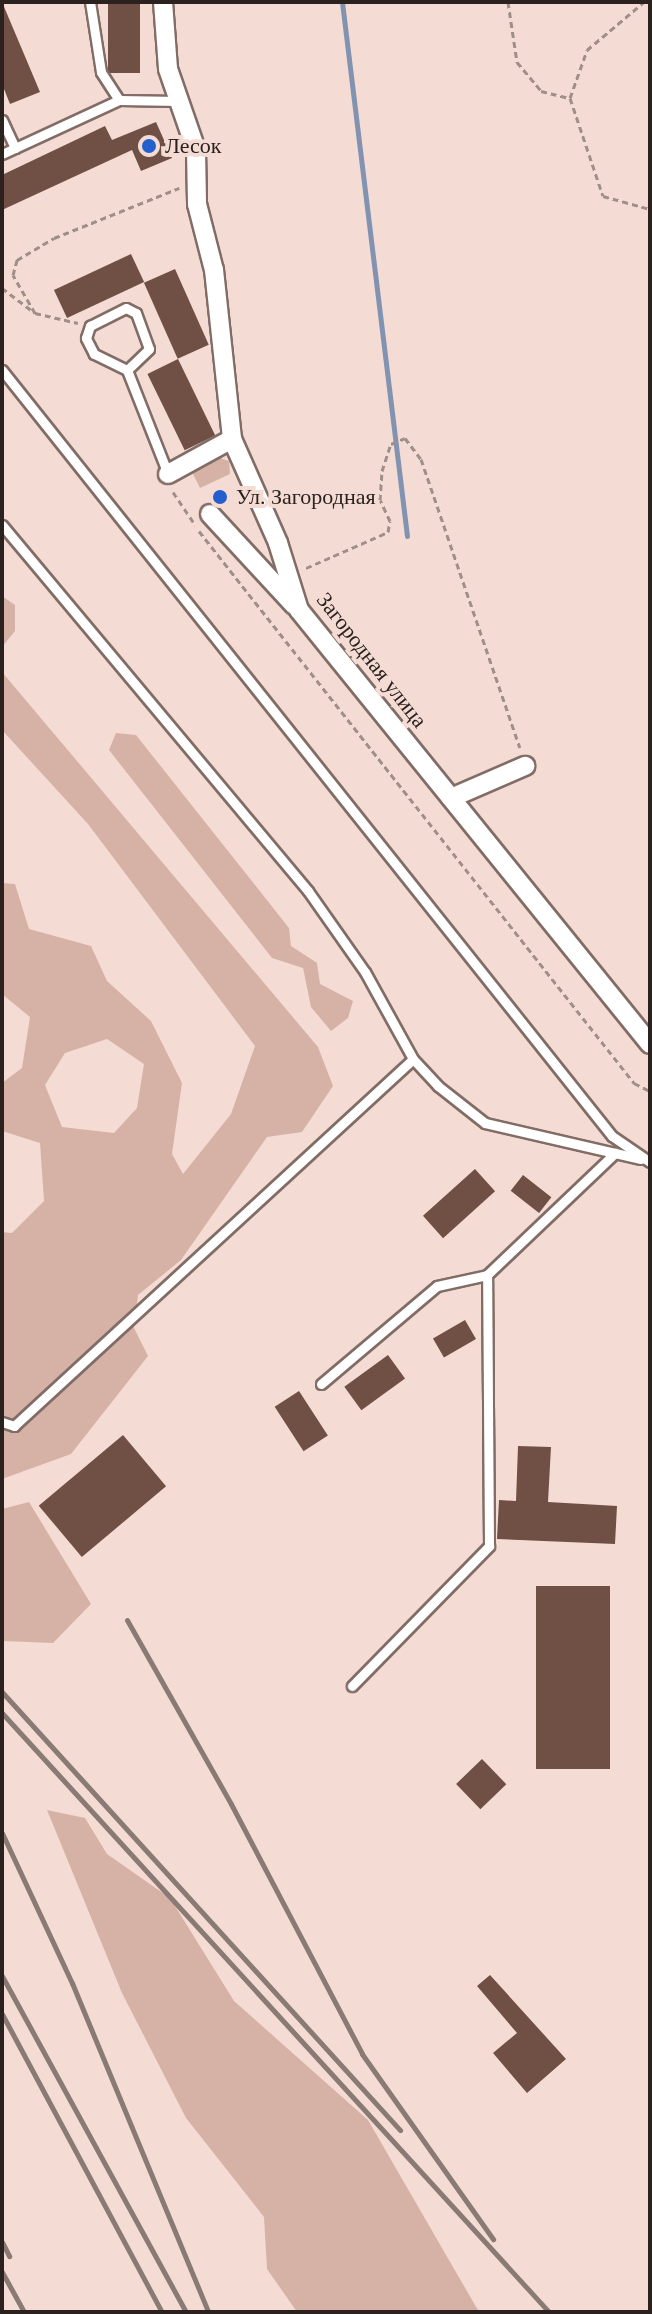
<!DOCTYPE html>
<html>
<head>
<meta charset="utf-8">
<style>
	body { margin:0 }
	#map { position:relative; width:652px; height:2314px; overflow:hidden; background:#f4dcd4; font-family:"Times New Roman",serif }
	div>[style] { position:absolute }
	[style*='--x'] { left:calc(var(--x)*1px); top:calc(var(--y)*1px); width:calc(var(--w)*1px); rotate:calc(var(--a)*1deg) }
	.green>* { inset:0; background:#d6b2a6 }
	.stream>* { height:5px; margin:-2.5px; padding:0 2.5px; transform-origin:2.5px; border-radius:2.5px; background:#8193b0 }
	.building>* { inset:0; background:#704f44; transform-origin:0 0 }
	.path>* { height:3px; margin-top:-1.5px; transform-origin:0; background:repeating-linear-gradient(90deg,#a08e88 0 6px,transparent 0 10px) }
	.roads { filter:drop-shadow(2px 0 #816d65) drop-shadow(-2px 0 #816d65) drop-shadow(0 2px #816d65) drop-shadow(0 -2px #816d65) }
	.lane>* { height:9px; margin:-4.5px; padding:0 4.5px; transform-origin:4.5px; border-radius:4.5px; background:#fff }
	.street>* { height:18px; margin:-9px; padding:0 9px; transform-origin:9px; border-radius:9px; background:#fff }
	.rail>* { height:5px; margin:-2.5px; padding:0 2.5px; transform-origin:2.5px; border-radius:2.5px; background:#8a7a74 }
	.dots>* { width:22px; height:22px; translate:-50% -50%; box-sizing:border-box; border:4px solid #f4dcd4; border-radius:50% }
	span { translate:-50% -50%; white-space:nowrap; text-align:center; line-height:1.15; -webkit-text-stroke:8px #f4dcd4; paint-order:stroke }
	.poi-label { font-size:22px; color:#2b221f }
	.left { translate:0 -50%; text-align:left }
	.street-label { font-size:22px; color:#2b221f }
	.frame { position:absolute; inset:0; border:4px solid #2b221f; pointer-events:none }
</style>
</head>
<body>
<div id="map">
	<div class="green">
		<div style="clip-path:polygon(217px 457px,229px 461px,230px 474px,200px 488px,191px 470px)"></div>
		<div style="clip-path:polygon(2px 596px,15px 605px,15px 631px,2px 647px)"></div>
		<div style="clip-path:polygon(evenodd,2px 672px,318px 1047px,333px 1086px,302px 1132px,267px 1137px,181px 1260px,138px 1295px,134px 1328px,148px 1356px,71px 1454px,2px 1479px,2px 1232px,12px 1233px,44px 1201px,40px 1143px,2px 1131px,2px 1083px,22px 1068px,30px 1017px,2px 994px,2px 883px,15px 884px,29px 929px,91px 946px,107px 981px,151px 1021px,182px 1083px,172px 1154px,183px 1174px,231px 1114px,255px 1046px,88px 824px,2px 730px,2px 672px,107px 1039px,144px 1064px,137px 1108px,114px 1133px,62px 1127px,45px 1085px,65px 1053px,107px 1039px)"></div>
		<div style="clip-path:polygon(116px 733px,136px 735px,289px 928px,291px 946px,317px 963px,320px 984px,353px 1001px,348px 1018px,331px 1031px,311px 1007px,303px 968px,272px 958px,109px 750px)"></div>
		<div style="clip-path:polygon(29px 1502px,91px 1604px,53px 1643px,2px 1641px,2px 1509px)"></div>
		<div style="clip-path:polygon(47px 1810px,85px 1818px,107px 1854px,170px 1898px,234px 2001px,368px 2120px,479px 2312px,297px 2312px,267px 2269px,264px 2217px,186px 2118px,122px 1993px)"></div>
	</div>
	<div class="stream">
		<div style="--x:342;--y:2;--w:538;--a:83.06"></div>
	</div>
	<div class="building">
		<div style="clip-path:polygon(2px 2px,40px 92px,10px 104px,2px 84px)"></div>
		<div style="left:108px;top:2px;width:32px;height:71px"></div>
		<div style="clip-path:polygon(156px 122px,172px 158px,141px 171px,132px 150px,2px 210px,2px 175px,105px 126px,112px 140px)"></div>
		<div style="left:131px;top:254px;width:31px;height:85px;rotate:65deg"></div>
		<div style="left:175px;top:269px;width:83px;height:34px;rotate:66deg"></div>
		<div style="left:178px;top:359px;width:85px;height:34px;rotate:64deg"></div>
		<div style="left:475px;top:1169px;width:30px;height:70px;rotate:48deg"></div>
		<div style="left:523px;top:1175px;width:36px;height:20px;rotate:38deg"></div>
		<div style="left:465px;top:1320px;width:22px;height:37px;rotate:60deg"></div>
		<div style="left:388px;top:1355px;width:29px;height:54px;rotate:54deg"></div>
		<div style="left:299px;top:1391px;width:53px;height:29px;rotate:57deg"></div>
		<div style="left:123px;top:1435px;width:67px;height:110px;rotate:50deg"></div>
		<div style="clip-path:polygon(518px 1446px,551px 1447px,548px 1502px,617px 1506px,615px 1544px,497px 1539px,499px 1500px,516px 1501px)"></div>
		<div style="left:536px;top:1586px;width:74px;height:183px"></div>
		<div style="left:482px;top:1759px;width:35px;height:36px;rotate:46deg"></div>
		<div style="clip-path:polygon(490px 1975px,566px 2059px,527px 2093px,493px 2053px,517px 2033px,477px 1986px)"></div>
	</div>
	<div class="path">
		<div style="--x:508;--y:2;--w:61;--a:81.5"></div>
		<div style="--x:517;--y:62;--w:38;--a:50"></div>
		<div style="--x:541;--y:91;--w:30;--a:14"></div>
		<div style="--x:570;--y:98;--w:51;--a:-70.5"></div>
		<div style="--x:587;--y:50;--w:75;--a:-40.1"></div>
		<div style="--x:570;--y:98;--w:103;--a:71.4"></div>
		<div style="--x:603;--y:196;--w:49;--a:15.5"></div>
		<div style="--x:2;--y:288;--w:41;--a:37.1"></div>
		<div style="--x:35;--y:313;--w:44;--a:13.1"></div>
		<div style="--x:35;--y:313;--w:44;--a:-120.1"></div>
		<div style="--x:13;--y:275;--w:16;--a:-75"></div>
		<div style="--x:17;--y:260;--w:43;--a:-30.7"></div>
		<div style="--x:54;--y:238;--w:135;--a:-21.8"></div>
		<div style="--x:173;--y:492;--w:40;--a:56"></div>
		<div style="--x:199;--y:531;--w:703;--a:51.76"></div>
		<div style="--x:634;--y:1083;--w:18;--a:27"></div>
		<div style="--x:306;--y:568;--w:90;--a:-23.7"></div>
		<div style="--x:388;--y:532;--w:11;--a:-80"></div>
		<div style="--x:390;--y:521;--w:23;--a:-115"></div>
		<div style="--x:380;--y:500;--w:29;--a:-86"></div>
		<div style="--x:382;--y:471;--w:28;--a:-72"></div>
		<div style="--x:391;--y:444;--w:15;--a:-23"></div>
		<div style="--x:405;--y:438;--w:26;--a:53"></div>
		<div style="--x:421;--y:459;--w:305;--a:71.1"></div>
	</div>
	<div class="roads">
		<div class="lane">
			<div style="--x:119;--y:100;--w:60;--a:1"></div>
			<div style="--x:2;--y:120;--w:31;--a:65"></div>
			<div style="--x:2;--y:154;--w:129;--a:-24.8"></div>
			<div style="--x:119;--y:100;--w:33;--a:-123"></div>
			<div style="--x:101;--y:72;--w:71;--a:-98.9"></div>
			<div style="--x:2;--y:370;--w:979;--a:51.47"></div>
			<div style="--x:612;--y:1136;--w:46;--a:34.4"></div>
			<div style="--x:127;--y:370;--w:37;--a:-154"></div>
			<div style="--x:94;--y:354;--w:18;--a:-117"></div>
			<div style="--x:86;--y:338;--w:13;--a:-72"></div>
			<div style="--x:90;--y:326;--w:40;--a:-26.6"></div>
			<div style="--x:126;--y:308;--w:11;--a:27"></div>
			<div style="--x:136;--y:313;--w:38;--a:70"></div>
			<div style="--x:149;--y:349;--w:30;--a:136"></div>
			<div style="--x:127;--y:370;--w:112;--a:68.5"></div>
			<div style="--x:2;--y:525;--w:477;--a:50.1"></div>
			<div style="--x:308;--y:891;--w:99;--a:54.9"></div>
			<div style="--x:365;--y:972;--w:99;--a:61.1"></div>
			<div style="--x:413;--y:1059;--w:37;--a:47"></div>
			<div style="--x:438;--y:1086;--w:60;--a:38.2"></div>
			<div style="--x:485;--y:1123;--w:160;--a:13"></div>
			<div style="--x:321;--y:1384;--w:152;--a:-40.2"></div>
			<div style="--x:437;--y:1286;--w:51;--a:-12.4"></div>
			<div style="--x:2;--y:1422;--w:13;--a:18"></div>
			<div style="--x:14;--y:1426;--w:542;--a:-42.61"></div>
			<div style="--x:352;--y:1686;--w:196;--a:-45.6"></div>
			<div style="--x:489;--y:1546;--w:271;--a:-90.4"></div>
			<div style="--x:487;--y:1275;--w:177;--a:-43.6"></div>
		</div>
		<div class="street">
			<div style="--x:163;--y:2;--w:67;--a:85.7"></div>
			<div style="--x:168;--y:69;--w:86;--a:70.9"></div>
			<div style="--x:196;--y:150;--w:54;--a:88.9"></div>
			<div style="--x:197;--y:204;--w:68;--a:75.6"></div>
			<div style="--x:214;--y:270;--w:170;--a:83.9"></div>
			<div style="--x:232;--y:439;--w:114;--a:66.1"></div>
			<div style="--x:278;--y:543;--w:70;--a:72.6"></div>
			<div style="--x:299;--y:610;--w:558;--a:51.04"></div>
			<div style="--x:168;--y:474;--w:73;--a:-28.7"></div>
			<div style="--x:210;--y:514;--w:124;--a:47.3"></div>
			<div style="--x:451;--y:798;--w:81;--a:-23.4"></div>
		</div>
	</div>
	<div class="rail">
		<div style="--x:127;--y:1620;--w:211;--a:60.5"></div>
		<div style="--x:231;--y:1804;--w:282;--a:62.3"></div>
		<div style="--x:362;--y:2054;--w:227;--a:54.7"></div>
		<div style="--x:2;--y:1692;--w:592;--a:47.74"></div>
		<div style="--x:2;--y:1713;--w:811;--a:47.6"></div>
		<div style="--x:2;--y:1833;--w:166;--a:65"></div>
		<div style="--x:72;--y:1983;--w:356;--a:67.5"></div>
		<div style="--x:2;--y:1976;--w:383;--a:61.3"></div>
		<div style="--x:2;--y:2014;--w:338;--a:61.8"></div>
		<div style="--x:2;--y:2242;--w:16;--a:63"></div>
		<div style="--x:2;--y:2272;--w:46;--a:61.2"></div>
	</div>
	<div class="dots">
		<div style="left:149px;top:146px;background:#2460cd"></div>
		<div style="left:220px;top:497px;background:#2460cd"></div>
	</div>
	<div class="poi-label">
		<span class="left" style="left:165px;top:146px">Лесок</span>
		<span class="left" style="left:236px;top:497px">Ул. Загородная</span>
	</div>
	<div class="street-label">
		<span style="left:372px;top:660px;rotate:52deg">Загородная улица</span>
	</div>
	<div class="frame"></div>
</div>
</body>
</html>
